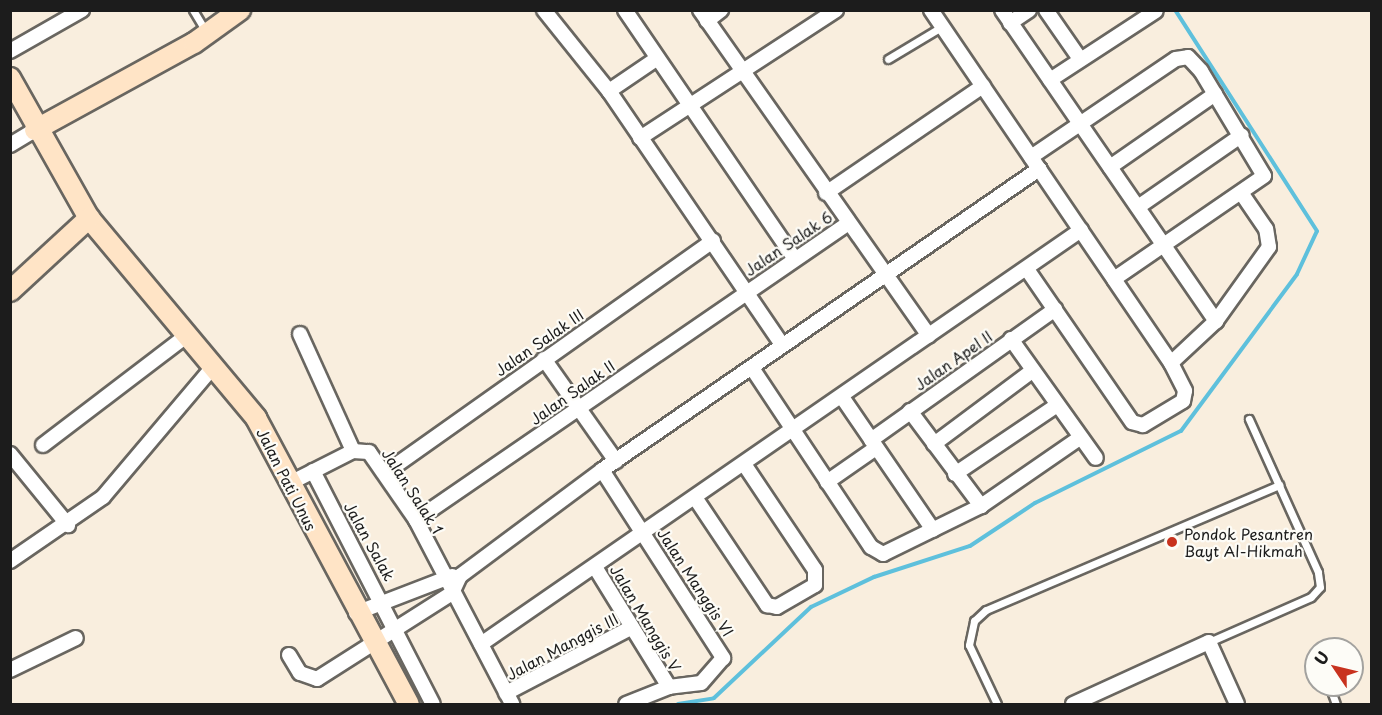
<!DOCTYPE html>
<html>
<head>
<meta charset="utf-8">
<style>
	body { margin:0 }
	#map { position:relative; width:1382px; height:715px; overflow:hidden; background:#f9eede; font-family:"Playpen Sans",sans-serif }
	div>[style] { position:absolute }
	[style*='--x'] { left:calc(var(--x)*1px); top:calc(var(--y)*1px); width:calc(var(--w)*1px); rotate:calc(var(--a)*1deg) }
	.stream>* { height:4px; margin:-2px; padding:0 2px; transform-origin:2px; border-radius:2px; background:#5ec0dc }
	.roads { filter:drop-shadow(2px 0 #696660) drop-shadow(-2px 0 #696660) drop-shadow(0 2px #696660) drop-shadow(0 -2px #696660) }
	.service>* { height:7px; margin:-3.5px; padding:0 3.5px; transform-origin:3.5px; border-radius:3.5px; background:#fff }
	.minor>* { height:14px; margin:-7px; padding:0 7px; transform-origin:7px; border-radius:7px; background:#fff }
	.secondary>* { height:20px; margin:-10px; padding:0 10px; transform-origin:10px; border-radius:10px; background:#ffe4c6 }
	.dots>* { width:16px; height:16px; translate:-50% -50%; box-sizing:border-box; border:3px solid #fdfcf7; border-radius:50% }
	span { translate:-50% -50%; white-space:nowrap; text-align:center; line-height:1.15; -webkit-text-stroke:4.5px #fdfcf7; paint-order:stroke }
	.street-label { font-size:15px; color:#1c1c1c }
	.poi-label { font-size:15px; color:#1c1c1c }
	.left { translate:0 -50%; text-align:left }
	.frame { position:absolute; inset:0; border:12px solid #1c1c1c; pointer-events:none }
	.north { position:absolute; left:1304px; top:637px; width:60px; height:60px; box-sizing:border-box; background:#fdfcf7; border:2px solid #a3a29f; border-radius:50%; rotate:305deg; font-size:16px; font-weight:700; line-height:24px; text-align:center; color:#1c1c1c }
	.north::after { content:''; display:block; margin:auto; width:21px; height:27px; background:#c8321e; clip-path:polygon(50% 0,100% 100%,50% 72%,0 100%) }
</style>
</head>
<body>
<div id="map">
	<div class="stream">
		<div style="--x:678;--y:704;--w:36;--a:-9"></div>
		<div style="--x:714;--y:698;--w:133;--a:-43.2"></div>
		<div style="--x:811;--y:607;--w:70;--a:-25.5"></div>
		<div style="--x:874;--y:577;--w:101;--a:-17.9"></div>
		<div style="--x:970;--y:546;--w:78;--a:-33.5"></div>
		<div style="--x:1035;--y:503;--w:163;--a:-26.3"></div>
		<div style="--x:1181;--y:431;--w:195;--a:-53.5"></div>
		<div style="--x:1297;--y:274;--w:47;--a:-65.1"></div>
		<div style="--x:1317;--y:231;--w:263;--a:-122.7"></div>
	</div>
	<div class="roads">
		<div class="service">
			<div style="--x:193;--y:10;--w:26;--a:59"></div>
			<div style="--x:888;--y:59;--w:64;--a:-31"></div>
			<div style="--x:1209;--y:642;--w:111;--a:-23.8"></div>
			<div style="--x:1311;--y:597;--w:13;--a:-48"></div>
			<div style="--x:1320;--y:587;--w:15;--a:-98"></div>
			<div style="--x:1318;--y:572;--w:168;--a:-114.3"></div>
			<div style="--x:1329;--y:685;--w:20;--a:70"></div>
			<div style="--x:997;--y:704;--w:65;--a:-115.4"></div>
			<div style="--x:969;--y:645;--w:25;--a:-78"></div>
			<div style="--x:974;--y:621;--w:16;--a:-43"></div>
			<div style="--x:986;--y:610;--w:319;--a:-23.1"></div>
		</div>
		<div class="minor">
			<div style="--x:544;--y:10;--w:104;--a:51.3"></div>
			<div style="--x:609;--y:91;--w:307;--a:55.7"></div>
			<div style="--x:625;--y:10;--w:301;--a:55.7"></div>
			<div style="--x:700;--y:10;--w:398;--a:54.9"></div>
			<div style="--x:931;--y:10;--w:427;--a:55.8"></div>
			<div style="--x:1171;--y:363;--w:31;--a:63"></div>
			<div style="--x:1185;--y:391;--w:10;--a:101"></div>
			<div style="--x:1183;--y:401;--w:47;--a:149"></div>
			<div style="--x:1143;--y:425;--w:11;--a:-165"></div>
			<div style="--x:1132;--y:422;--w:186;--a:-124.5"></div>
			<div style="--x:1002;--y:10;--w:378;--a:55.5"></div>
			<div style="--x:1046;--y:10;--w:60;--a:55.2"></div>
			<div style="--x:707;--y:21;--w:18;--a:-38"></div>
			<div style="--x:1010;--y:23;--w:23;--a:-34"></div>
			<div style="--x:10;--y:51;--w:83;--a:-29.7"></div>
			<div style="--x:1050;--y:80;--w:126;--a:-33.1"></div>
			<div style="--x:609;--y:91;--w:57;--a:-34.2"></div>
			<div style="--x:640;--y:138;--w:234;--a:-33.1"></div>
			<div style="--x:10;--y:145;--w:29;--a:-31"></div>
			<div style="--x:1031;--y:157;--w:175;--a:-34.1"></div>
			<div style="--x:1176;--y:59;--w:12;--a:-9"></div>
			<div style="--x:1188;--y:57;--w:19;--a:47"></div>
			<div style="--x:1201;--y:71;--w:122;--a:59"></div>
			<div style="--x:1264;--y:176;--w:182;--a:145.5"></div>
			<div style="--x:1110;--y:167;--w:128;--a:-34.8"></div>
			<div style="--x:826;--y:193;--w:190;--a:-34.3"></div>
			<div style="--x:1138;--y:207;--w:126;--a:-34.7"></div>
			<div style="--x:300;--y:334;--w:128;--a:65.6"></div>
			<div style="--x:1011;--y:339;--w:146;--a:54.5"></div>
			<div style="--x:544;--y:359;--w:125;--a:54.8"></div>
			<div style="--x:1171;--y:363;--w:62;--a:-43"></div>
			<div style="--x:1216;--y:321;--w:91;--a:-54.4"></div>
			<div style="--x:1269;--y:247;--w:18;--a:-99"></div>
			<div style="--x:1266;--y:229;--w:42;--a:-124.4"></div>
			<div style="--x:752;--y:368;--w:215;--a:56.4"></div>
			<div style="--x:871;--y:547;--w:14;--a:30"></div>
			<div style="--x:883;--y:554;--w:109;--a:-26.1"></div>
			<div style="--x:981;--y:506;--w:118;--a:-34.6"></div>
			<div style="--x:842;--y:397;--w:161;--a:55.6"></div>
			<div style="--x:910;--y:411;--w:119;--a:53.2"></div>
			<div style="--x:871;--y:440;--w:226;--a:-35.4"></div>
			<div style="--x:934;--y:444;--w:122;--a:-36.7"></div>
			<div style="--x:43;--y:445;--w:178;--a:-37.3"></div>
			<div style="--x:10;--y:454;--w:92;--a:50.8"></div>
			<div style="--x:602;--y:470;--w:224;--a:57.2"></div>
			<div style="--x:723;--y:658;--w:33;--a:131"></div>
			<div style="--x:701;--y:683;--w:32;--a:173"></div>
			<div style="--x:669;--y:687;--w:46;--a:158.4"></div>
			<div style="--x:313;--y:471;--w:262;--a:62.8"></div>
			<div style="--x:385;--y:473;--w:402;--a:-35.3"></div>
			<div style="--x:955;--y:474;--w:122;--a:-34"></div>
			<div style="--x:827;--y:482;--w:60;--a:-34.8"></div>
			<div style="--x:290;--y:483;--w:71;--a:-26.9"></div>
			<div style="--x:353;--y:451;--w:16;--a:4"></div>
			<div style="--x:369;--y:452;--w:83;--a:55.3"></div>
			<div style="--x:416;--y:520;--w:208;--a:62.4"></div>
			<div style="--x:696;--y:499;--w:128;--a:56.2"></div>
			<div style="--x:767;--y:605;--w:10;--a:11"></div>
			<div style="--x:777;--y:607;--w:44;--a:-30.1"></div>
			<div style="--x:815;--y:585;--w:15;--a:-90"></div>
			<div style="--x:815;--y:570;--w:128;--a:-123.8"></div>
			<div style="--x:416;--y:520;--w:523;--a:-34.48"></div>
			<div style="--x:10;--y:561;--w:113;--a:-34.5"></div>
			<div style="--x:103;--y:497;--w:169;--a:-49.8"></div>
			<div style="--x:595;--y:567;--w:141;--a:58.3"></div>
			<div style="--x:356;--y:613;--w:103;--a:-21.1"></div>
			<div style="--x:481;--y:644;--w:729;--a:-34.61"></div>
			<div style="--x:289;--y:655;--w:21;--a:59"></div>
			<div style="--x:300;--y:673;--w:18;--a:19"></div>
			<div style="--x:317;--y:679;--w:160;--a:-32.5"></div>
			<div style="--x:452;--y:593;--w:19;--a:-65"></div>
			<div style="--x:460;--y:576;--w:177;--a:-36.7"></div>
			<div style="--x:602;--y:470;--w:531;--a:-34.56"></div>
			<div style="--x:10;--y:670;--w:73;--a:-25.9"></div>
			<div style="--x:506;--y:693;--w:142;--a:-27.6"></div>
			<div style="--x:1073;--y:704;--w:149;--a:-24.5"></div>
			<div style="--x:1209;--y:642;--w:68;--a:65.7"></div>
		</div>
		<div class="secondary">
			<div style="--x:10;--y:78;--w:161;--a:60.6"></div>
			<div style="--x:89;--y:218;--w:261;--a:50.1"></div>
			<div style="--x:256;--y:418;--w:324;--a:61.9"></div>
			<div style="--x:35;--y:130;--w:181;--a:-28.7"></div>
			<div style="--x:194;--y:43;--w:57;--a:-35.7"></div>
			<div style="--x:10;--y:291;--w:108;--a:-42.7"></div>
		</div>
	</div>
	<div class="dots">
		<div style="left:1172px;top:542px;background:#c8321e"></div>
	</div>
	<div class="street-label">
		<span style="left:788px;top:243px;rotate:-34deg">Jalan Salak 6</span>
		<span style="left:539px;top:342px;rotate:-35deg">Jalan Salak III</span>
		<span style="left:953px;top:360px;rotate:-35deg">Jalan Apel II</span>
		<span style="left:572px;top:392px;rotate:-35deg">Jalan Salak II</span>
		<span style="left:287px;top:479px;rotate:63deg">Jalan Pati Unus</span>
		<span style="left:413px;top:491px;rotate:57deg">Jalan Salak 1</span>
		<span style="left:370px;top:541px;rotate:61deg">Jalan Salak</span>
		<span style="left:696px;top:582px;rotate:57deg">Jalan Manggis VI</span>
		<span style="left:646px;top:618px;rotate:59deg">Jalan Manggis V</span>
		<span style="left:562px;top:646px;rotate:-28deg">Jalan Manggis III</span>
	</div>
	<div class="poi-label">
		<span class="left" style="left:1184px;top:542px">Pondok Pesantren<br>Bayt Al-Hikmah</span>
	</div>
	<div class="frame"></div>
	<div class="north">U</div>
</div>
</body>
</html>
